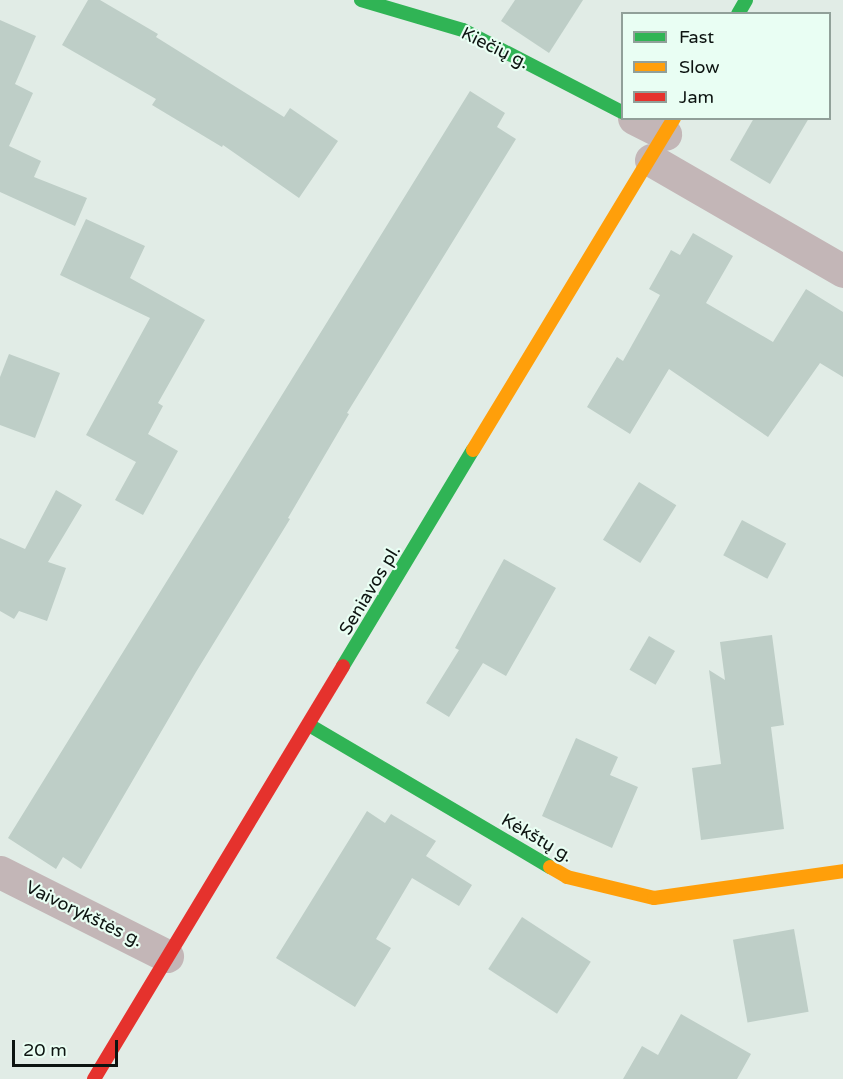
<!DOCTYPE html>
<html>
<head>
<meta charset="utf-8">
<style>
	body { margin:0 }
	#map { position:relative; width:843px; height:1079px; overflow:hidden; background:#e1ece6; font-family:"Varela Round",sans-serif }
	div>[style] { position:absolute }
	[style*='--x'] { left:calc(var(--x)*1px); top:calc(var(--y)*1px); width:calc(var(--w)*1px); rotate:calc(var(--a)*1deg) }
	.building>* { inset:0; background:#becec7; transform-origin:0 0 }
	.street>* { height:33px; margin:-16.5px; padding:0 16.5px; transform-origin:16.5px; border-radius:16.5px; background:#c3b6b7 }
	.fast>* { height:14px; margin:-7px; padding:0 7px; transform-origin:7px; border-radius:7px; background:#30b455 }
	.slow>* { height:14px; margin:-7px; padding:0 7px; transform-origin:7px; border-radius:7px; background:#ff9f0a }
	.jam>* { height:14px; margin:-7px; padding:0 7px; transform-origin:7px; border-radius:7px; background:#e5322d }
	span { translate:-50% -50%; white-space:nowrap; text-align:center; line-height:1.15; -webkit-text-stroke:4.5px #e9fef3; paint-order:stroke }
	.street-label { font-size:18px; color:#0d1411 }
	.legend { position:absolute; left:621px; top:12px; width:210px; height:108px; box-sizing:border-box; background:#e9fef3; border:2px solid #91a099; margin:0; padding:8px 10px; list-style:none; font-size:18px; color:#0d1411 }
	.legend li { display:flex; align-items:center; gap:12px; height:30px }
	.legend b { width:30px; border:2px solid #91a099 }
	.scale { position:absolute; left:12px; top:1040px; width:106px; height:27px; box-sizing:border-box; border:3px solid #0d1411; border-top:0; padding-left:8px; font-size:18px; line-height:21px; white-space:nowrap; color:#0d1411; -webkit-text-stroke:4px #e9fef3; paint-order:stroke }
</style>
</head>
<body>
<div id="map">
	<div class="building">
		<div style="clip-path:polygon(88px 0,100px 0,158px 34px,156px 37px,284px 117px,290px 108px,338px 141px,299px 198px,223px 145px,222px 147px,152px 105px,156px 99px,62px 45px)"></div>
		<div style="clip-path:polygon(515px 0,583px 0,549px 53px,501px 21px)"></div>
		<div style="clip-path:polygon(0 20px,36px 36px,15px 84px,33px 93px,9px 146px,41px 161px,34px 177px,87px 198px,75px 226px,0 192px)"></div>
		<div style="clip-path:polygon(470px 91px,505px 113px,497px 127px,516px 139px,347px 413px,349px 414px,288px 518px,290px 519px,196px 672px,81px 869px,63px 857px,56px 869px,8px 838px)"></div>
		<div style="clip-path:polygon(754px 118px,809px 118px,770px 184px,730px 160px)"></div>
		<div style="clip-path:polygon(86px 219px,145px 246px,130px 278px,205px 320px,158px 403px,163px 406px,148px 434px,178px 451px,143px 515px,115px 500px,136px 462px,86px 435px,150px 318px,60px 275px)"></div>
		<div style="clip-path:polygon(693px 233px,733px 256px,706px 303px,773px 342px,806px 289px,843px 312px,843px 377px,820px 363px,768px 437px,669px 369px,630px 434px,587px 407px,617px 357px,623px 361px,660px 295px,649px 289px,671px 250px,680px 255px)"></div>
		<div style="clip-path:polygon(9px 354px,60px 373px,35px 438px,0 425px,0 377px)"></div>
		<div style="left:639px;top:482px;width:44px;height:68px;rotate:32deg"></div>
		<div style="clip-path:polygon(56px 490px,82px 505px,48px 562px,66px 568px,47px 621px,19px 611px,14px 619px,0 611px,0 538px,25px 549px)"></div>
		<div style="left:742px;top:520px;width:50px;height:40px;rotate:28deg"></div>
		<div style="clip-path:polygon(504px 559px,556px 588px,506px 676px,483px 663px,449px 717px,426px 703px,459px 650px,455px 648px)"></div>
		<div style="clip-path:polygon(772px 635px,784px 725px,771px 727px,784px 829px,701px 840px,692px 768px,721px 764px,709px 670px,725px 680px,720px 642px)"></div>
		<div style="left:649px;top:636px;width:30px;height:39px;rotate:30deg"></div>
		<div style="clip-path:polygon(576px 738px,618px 757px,610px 775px,638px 787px,612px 848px,542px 816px)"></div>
		<div style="clip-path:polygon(367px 811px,385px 823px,391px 814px,436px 841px,426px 856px,472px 885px,459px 906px,412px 878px,376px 939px,391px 948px,355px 1007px,276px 958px)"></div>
		<div style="left:522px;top:917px;width:82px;height:62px;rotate:33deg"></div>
		<div style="left:794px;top:929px;width:84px;height:62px;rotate:80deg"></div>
		<div style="clip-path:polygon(681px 1014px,751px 1054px,737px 1079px,623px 1079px,642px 1046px,658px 1055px)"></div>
	</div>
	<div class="street">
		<div style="--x:634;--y:118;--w:35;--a:27"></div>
		<div style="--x:651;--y:160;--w:222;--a:30"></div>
		<div style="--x:0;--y:872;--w:187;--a:26.7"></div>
	</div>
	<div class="fast">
		<div style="--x:361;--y:0;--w:106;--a:16.4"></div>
		<div style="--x:463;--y:30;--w:179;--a:27.3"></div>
		<div style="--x:738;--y:14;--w:16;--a:-60"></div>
		<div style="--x:343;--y:666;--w:252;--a:-59"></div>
		<div style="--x:309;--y:725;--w:280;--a:30.5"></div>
	</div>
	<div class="slow">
		<div style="--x:473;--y:450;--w:388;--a:-58.8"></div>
		<div style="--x:550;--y:867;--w:20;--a:30"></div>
		<div style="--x:567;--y:877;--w:89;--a:13.6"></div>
		<div style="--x:654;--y:898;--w:191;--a:-8.1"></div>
	</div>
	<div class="jam">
		<div style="--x:94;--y:1079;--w:482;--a:-58.9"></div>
	</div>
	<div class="street-label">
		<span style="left:495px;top:48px;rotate:26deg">Kiečių g.</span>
		<span style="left:370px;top:590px;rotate:-59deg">Seniavos pl.</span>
		<span style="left:537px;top:838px;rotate:30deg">Kėkštų g.</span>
		<span style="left:84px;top:914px;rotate:26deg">Vaivorykštės g.</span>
	</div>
	<ul class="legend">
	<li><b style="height:8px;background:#30b455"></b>Fast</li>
	<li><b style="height:8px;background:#ff9f0a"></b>Slow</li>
	<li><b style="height:8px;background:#e5322d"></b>Jam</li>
	</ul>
	<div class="scale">20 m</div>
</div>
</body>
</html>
